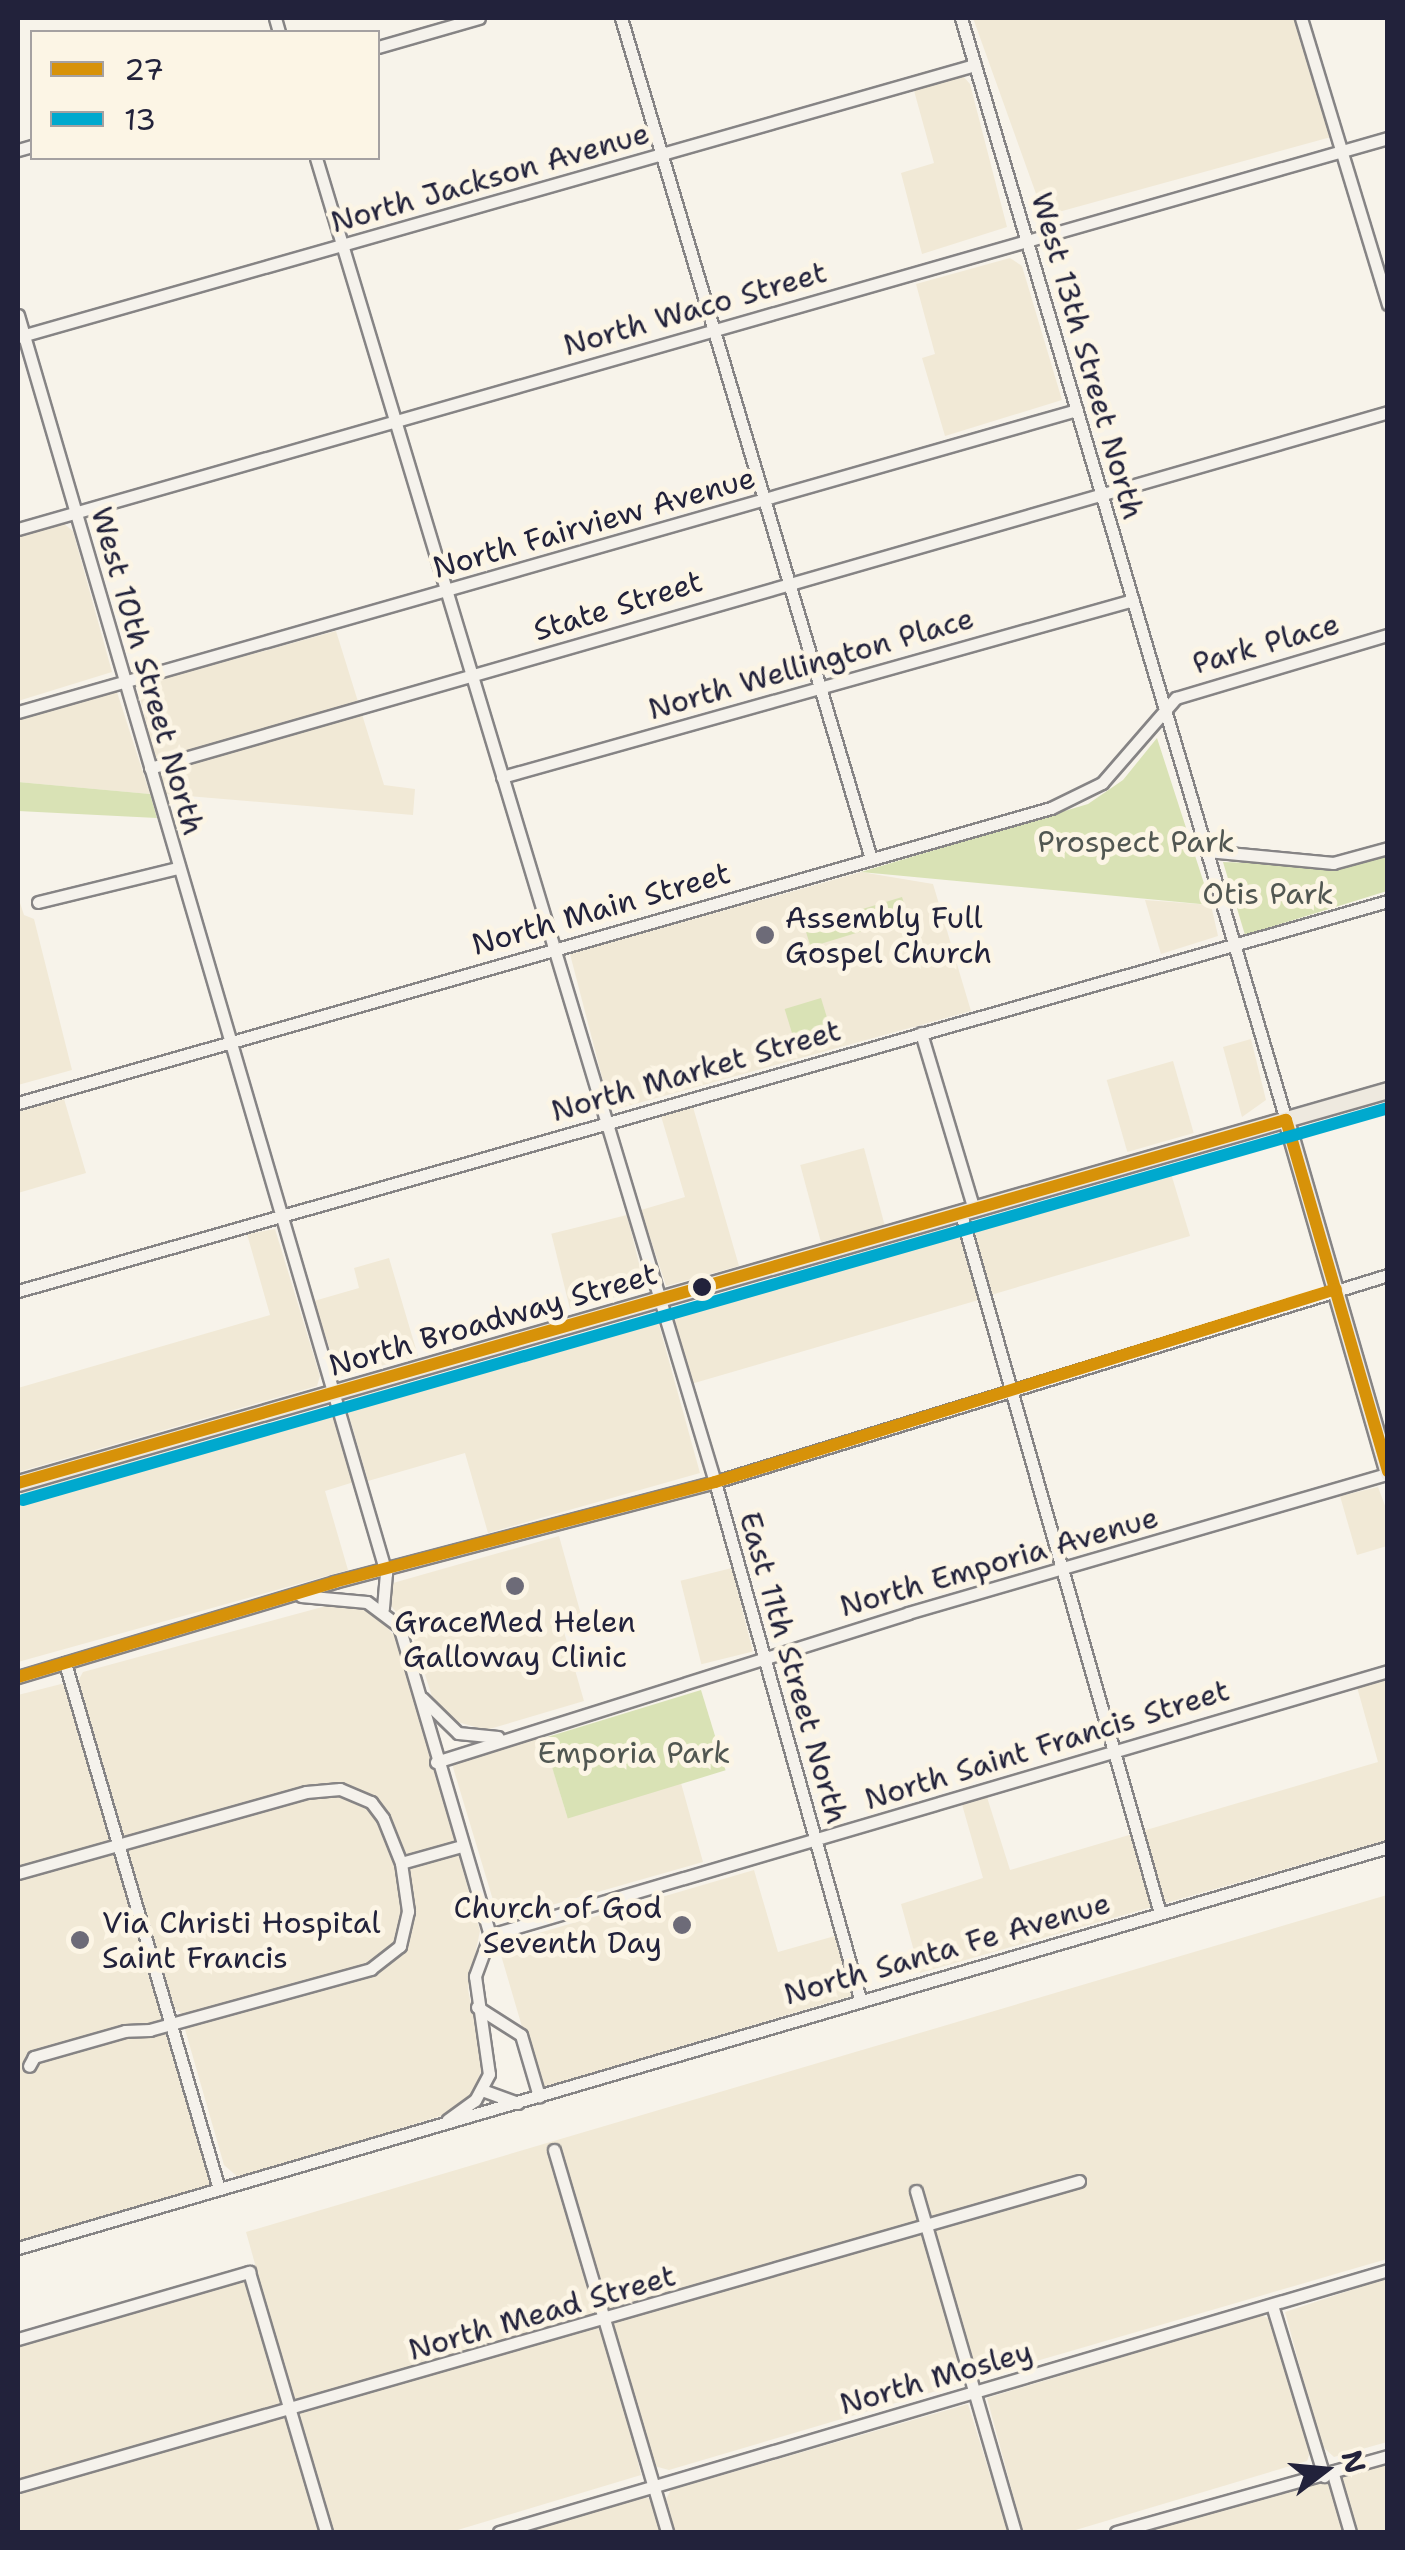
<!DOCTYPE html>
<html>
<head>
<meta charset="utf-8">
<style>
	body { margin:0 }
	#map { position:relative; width:1405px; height:2550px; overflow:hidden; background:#f7f3ea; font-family:"Shantell Sans",sans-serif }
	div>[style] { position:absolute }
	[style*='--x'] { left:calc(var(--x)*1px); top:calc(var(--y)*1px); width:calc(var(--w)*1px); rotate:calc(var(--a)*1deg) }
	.built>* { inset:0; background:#f1e9d6; transform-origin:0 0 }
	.green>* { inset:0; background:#d9e2b5; transform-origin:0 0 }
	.roads { filter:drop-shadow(2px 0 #868485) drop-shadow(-2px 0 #868485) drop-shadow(0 2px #868485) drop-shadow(0 -2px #868485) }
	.minor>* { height:11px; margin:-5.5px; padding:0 5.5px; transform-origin:5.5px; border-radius:5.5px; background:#f5f2ec }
	.major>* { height:15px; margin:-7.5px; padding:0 7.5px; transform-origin:7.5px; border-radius:7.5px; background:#eee9df }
	.bus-1>* { height:12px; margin:-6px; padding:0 6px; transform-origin:6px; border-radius:6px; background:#d79209 }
	.bus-2>* { height:12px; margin:-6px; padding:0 6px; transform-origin:6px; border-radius:6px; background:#00a9ce }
	.dots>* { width:28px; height:28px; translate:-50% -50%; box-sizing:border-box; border:5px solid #fcf5e5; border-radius:50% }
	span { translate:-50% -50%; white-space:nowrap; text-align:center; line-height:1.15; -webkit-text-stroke:10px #fcf5e5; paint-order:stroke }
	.street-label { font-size:30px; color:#22223b }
	.park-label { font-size:30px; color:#515752 }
	.poi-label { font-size:30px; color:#22223b }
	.left { translate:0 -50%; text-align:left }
	.right { translate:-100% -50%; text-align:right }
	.frame { position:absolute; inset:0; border:20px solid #22223b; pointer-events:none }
	.legend { position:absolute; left:30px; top:30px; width:350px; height:130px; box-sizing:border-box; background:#fcf5e5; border:2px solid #a5a1a1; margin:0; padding:12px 18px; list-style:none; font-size:30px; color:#22223b }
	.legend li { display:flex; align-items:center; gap:20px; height:50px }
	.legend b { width:50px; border:2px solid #a5a1a1 }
	.north { position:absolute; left:1275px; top:2420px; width:100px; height:100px; -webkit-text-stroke:8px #fcf5e5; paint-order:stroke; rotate:74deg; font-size:28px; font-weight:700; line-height:40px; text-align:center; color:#22223b }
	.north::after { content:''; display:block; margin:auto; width:35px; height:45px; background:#22223b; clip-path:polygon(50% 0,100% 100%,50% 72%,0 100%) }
</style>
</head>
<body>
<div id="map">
	<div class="built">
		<div style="clip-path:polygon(973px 18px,1296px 18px,1331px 137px,1044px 216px)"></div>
		<div style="clip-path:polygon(962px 75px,970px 84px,1007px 227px,922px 254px,901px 173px,934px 163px,913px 87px)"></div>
		<div style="clip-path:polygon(1010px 258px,1022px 266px,1062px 400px,945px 436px,922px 358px,935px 354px,916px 284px)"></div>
		<div style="clip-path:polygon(63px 523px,73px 531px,112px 672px,18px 701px,18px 536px)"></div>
		<div style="clip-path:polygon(336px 631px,384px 785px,415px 789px,413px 815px,164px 794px,137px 686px)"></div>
		<div style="clip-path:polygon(117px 692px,150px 794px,18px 782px,18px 717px)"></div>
		<div style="clip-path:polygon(861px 872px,933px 884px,971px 1011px,617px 1109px,609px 1104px,570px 954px)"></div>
		<div style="clip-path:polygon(18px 897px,24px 915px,34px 919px,72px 1070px,18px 1085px)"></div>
		<div style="clip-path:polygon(1145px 900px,1211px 905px,1218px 936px,1161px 954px)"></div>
		<div style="clip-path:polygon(1251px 1039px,1266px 1100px,1242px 1117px,1223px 1047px)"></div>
		<div style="left:1173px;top:1061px;width:75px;height:69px;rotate:74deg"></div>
		<div style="clip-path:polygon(64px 1099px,86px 1173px,18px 1193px,18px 1112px)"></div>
		<div style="clip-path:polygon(693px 1107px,739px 1266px,666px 1286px,641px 1210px,685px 1197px,661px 1116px)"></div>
		<div style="left:864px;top:1148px;width:80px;height:66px;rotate:75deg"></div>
		<div style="clip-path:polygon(1169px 1167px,1190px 1236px,991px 1295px,973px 1231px,977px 1221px)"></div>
		<div style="left:627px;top:1215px;width:77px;height:78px;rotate:76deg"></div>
		<div style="clip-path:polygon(950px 1227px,960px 1230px,982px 1299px,691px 1384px,670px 1315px,675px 1307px)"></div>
		<div style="clip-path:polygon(275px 1229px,320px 1376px,317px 1386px,18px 1472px,18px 1388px,270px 1315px,247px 1234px)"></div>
		<div style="clip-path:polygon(389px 1258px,418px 1356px,339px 1377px,314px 1301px,359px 1288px,354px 1268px)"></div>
		<div style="clip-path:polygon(656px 1314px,700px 1473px,488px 1533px,465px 1453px,368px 1481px,347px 1409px,351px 1399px)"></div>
		<div style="clip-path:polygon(330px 1406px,354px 1482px,325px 1491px,348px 1570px,18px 1662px,18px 1494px)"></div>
		<div style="clip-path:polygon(1378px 1487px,1387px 1511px,1387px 1546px,1357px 1555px,1340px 1496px)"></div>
		<div style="clip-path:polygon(559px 1536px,582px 1618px,562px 1625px,584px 1701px,486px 1730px,454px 1721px,433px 1700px,411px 1630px,391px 1606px,393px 1583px)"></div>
		<div style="left:732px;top:1568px;width:86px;height:53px;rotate:76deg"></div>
		<div style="clip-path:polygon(337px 1603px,368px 1608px,398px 1639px,480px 1931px,468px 1989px,483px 2065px,473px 2096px,450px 2113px,239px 2178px,224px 2165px,180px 2012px,170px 2007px,77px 1683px,83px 1672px)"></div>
		<div style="clip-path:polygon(1387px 1679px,1387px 1840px,920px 1973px,901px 1904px,983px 1878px,961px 1801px,986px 1794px,1010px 1870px,1378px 1762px,1357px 1687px)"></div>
		<div style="clip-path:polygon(65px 1683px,215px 2185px,18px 2241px,18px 1695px)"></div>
		<div style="clip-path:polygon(543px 1736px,567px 1816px,681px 1783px,703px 1862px,499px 1920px,452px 1764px)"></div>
		<div style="clip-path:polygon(754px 1870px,778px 1952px,835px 1936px,851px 1996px,540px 2088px,498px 1945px)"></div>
		<div style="clip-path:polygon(1387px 1895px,1387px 2259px,985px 2376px,976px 2369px,958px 2306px,945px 2309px,964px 2373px,960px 2384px,669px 2470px,654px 2466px,634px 2397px,623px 2399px,641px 2475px,451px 2532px,18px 2532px,18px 2341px,257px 2271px,246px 2232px)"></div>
		<div style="clip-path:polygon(1387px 2278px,1387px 2442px,1334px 2457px,1321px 2445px,1285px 2312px)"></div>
		<div style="clip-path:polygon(1261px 2315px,1272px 2320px,1311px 2450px,1307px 2461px,1069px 2532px,1023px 2532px,987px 2398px)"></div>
		<div style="clip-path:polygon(968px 2404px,1008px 2532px,675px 2532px,666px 2499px,671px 2490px)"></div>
		<div style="clip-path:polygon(1387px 2460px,1387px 2532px,1132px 2532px)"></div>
		<div style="clip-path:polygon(649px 2498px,661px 2532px,525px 2532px,643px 2498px)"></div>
	</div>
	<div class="green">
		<div style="clip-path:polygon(1157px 738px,1211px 905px,861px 872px,1088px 804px,1123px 780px)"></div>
		<div style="clip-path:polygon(18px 782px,150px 794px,157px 818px,18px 811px)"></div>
		<div style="clip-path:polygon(1387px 852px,1387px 891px,1245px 935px,1223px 862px,1335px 866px)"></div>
		<div style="left:902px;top:897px;width:21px;height:102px;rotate:73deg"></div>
		<div style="left:821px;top:998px;width:34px;height:38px;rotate:73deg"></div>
		<div style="left:701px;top:1690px;width:84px;height:165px;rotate:73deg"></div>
	</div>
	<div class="roads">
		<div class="minor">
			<div style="--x:275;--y:18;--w:15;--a:74"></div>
			<div style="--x:621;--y:18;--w:877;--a:73.44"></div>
			<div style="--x:961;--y:18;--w:1149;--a:73.57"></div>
			<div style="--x:1301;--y:18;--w:299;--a:73.1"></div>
			<div style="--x:378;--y:47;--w:105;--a:-16"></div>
			<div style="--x:18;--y:150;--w:15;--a:-16"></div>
			<div style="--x:316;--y:158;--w:1383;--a:73.23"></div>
			<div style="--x:715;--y:1482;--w:537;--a:74.33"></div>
			<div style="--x:18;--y:315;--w:1311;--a:73.69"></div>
			<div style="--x:386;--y:1573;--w:36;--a:95"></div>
			<div style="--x:18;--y:337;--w:995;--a:-15.87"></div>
			<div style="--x:18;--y:529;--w:1425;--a:-15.93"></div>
			<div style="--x:18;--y:712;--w:1101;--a:-15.92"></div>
			<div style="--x:150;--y:768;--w:1288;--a:-16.04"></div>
			<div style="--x:502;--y:777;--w:655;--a:-15.67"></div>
			<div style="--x:1207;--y:851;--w:127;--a:5.4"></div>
			<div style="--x:1333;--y:863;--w:57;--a:-15.3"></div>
			<div style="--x:38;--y:902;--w:144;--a:-13.7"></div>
			<div style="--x:921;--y:1033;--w:185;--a:73.3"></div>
			<div style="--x:18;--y:1103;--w:1074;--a:-15.94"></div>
			<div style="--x:1051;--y:808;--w:57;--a:-26.1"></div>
			<div style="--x:1102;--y:783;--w:113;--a:-49"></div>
			<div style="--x:1176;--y:698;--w:221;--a:-16.6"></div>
			<div style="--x:961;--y:1214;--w:727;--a:74.11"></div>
			<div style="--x:18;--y:1291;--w:1424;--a:-15.89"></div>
			<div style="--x:301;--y:1596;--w:66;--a:5.2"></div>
			<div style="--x:367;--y:1602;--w:40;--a:37"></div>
			<div style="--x:399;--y:1626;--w:322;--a:73.6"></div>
			<div style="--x:490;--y:1935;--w:44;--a:110.1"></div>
			<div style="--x:475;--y:1976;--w:99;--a:81.9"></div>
			<div style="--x:489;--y:2074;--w:30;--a:118"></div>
			<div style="--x:475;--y:2100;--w:34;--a:144"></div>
			<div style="--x:65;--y:1663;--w:548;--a:73.68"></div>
			<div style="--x:18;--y:1677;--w:330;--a:-16.7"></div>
			<div style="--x:334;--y:1582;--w:394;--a:-14.7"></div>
			<div style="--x:715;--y:1482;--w:704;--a:-17.1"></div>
			<div style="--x:422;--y:1698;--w:50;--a:44.2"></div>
			<div style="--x:458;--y:1733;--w:40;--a:5.7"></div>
			<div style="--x:436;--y:1762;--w:495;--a:-17.5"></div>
			<div style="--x:908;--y:1613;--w:500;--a:-16.2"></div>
			<div style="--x:401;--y:1863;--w:63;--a:-15.6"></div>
			<div style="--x:18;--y:1873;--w:299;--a:-15.7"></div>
			<div style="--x:306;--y:1792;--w:34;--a:-5"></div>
			<div style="--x:340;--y:1789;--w:34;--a:23"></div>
			<div style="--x:371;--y:1802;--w:20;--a:53"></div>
			<div style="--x:383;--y:1818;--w:48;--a:68.2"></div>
			<div style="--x:401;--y:1863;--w:49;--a:81.7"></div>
			<div style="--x:408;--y:1911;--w:36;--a:103"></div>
			<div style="--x:400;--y:1946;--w:37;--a:142"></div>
			<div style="--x:371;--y:1969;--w:229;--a:164.6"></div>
			<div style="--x:150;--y:2030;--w:25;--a:178"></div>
			<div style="--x:125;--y:2031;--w:95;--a:164.1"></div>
			<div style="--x:34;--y:2057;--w:10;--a:119"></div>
			<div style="--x:490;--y:1935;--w:936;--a:-16.38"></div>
			<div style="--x:477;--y:2007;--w:52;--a:32.5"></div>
			<div style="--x:521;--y:2035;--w:64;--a:73.6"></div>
			<div style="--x:482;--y:2090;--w:38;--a:20"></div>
			<div style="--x:554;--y:2150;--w:398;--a:73.5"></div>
			<div style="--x:916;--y:2191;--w:355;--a:73.8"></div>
			<div style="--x:18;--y:2248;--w:1427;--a:-16.31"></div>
			<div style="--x:1272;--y:2305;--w:179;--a:73.1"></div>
			<div style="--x:18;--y:2339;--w:241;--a:-16.2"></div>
			<div style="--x:249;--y:2272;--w:271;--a:73.5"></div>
			<div style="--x:1333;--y:2474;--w:60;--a:73.7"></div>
			<div style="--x:18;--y:2486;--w:1104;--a:-16.04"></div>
			<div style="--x:499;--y:2532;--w:927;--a:-16.42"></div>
			<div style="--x:1116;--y:2532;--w:282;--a:-15.6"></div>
		</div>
		<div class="major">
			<div style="--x:1286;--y:1120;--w:367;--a:73.9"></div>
			<div style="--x:18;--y:1483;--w:1425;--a:-16.01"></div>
		</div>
	</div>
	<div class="bus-1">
		<div style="--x:18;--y:1483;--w:1319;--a:-15.98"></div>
		<div style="--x:1286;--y:1120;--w:366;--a:73.8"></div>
		<div style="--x:18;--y:1677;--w:330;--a:-16.7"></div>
		<div style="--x:334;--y:1582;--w:394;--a:-14.7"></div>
		<div style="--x:715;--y:1482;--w:650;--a:-17.26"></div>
	</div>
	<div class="bus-2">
		<div style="--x:23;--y:1500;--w:1420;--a:-16.02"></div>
	</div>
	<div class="dots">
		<div style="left:765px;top:935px;background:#6d6b78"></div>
		<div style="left:702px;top:1287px;background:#22223b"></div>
		<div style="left:515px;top:1586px;background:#6d6b78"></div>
		<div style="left:682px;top:1925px;background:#6d6b78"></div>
		<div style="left:80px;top:1940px;background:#6d6b78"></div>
	</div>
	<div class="street-label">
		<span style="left:490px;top:178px;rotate:-16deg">North Jackson Avenue</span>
		<span style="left:695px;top:309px;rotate:-16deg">North Waco Street</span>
		<span style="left:1087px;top:356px;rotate:74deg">West 13th Street North</span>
		<span style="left:594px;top:523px;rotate:-16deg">North Fairview Avenue</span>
		<span style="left:618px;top:606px;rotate:-17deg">State Street</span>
		<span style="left:1266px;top:644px;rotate:-16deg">Park Place</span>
		<span style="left:811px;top:664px;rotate:-16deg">North Wellington Place</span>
		<span style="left:147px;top:671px;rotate:74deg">West 10th Street North</span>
		<span style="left:601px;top:909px;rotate:-16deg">North Main Street</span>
		<span style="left:696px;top:1071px;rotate:-16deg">North Market Street</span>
		<span style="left:493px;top:1320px;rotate:-16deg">North Broadway Street</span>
		<span style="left:999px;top:1562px;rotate:-16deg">North Emporia Avenue</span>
		<span style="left:793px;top:1668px;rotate:74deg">East 11th Street North</span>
		<span style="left:1047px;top:1745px;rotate:-17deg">North Saint Francis Street</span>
		<span style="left:947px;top:1949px;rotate:-16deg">North Santa Fe Avenue</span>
		<span style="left:542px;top:2313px;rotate:-16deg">North Mead Street</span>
		<span style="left:936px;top:2378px;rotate:-16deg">North Mosley</span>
	</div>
	<div class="park-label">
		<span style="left:1136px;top:842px">Prospect Park</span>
		<span style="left:1268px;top:894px">Otis Park</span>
		<span style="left:634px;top:1753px">Emporia Park</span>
	</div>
	<div class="poi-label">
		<span class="left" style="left:785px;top:935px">Assembly Full<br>Gospel Church</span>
		<span style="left:515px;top:1639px">GraceMed Helen<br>Galloway Clinic</span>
		<span class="right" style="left:662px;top:1925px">Church of God<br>Seventh Day</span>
		<span class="left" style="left:102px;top:1940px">Via Christi Hospital<br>Saint Francis</span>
	</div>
	<div class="frame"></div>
	<ul class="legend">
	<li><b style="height:12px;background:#d79209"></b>27</li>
	<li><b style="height:12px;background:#00a9ce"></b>13</li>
	</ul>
	<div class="north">N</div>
</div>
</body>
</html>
